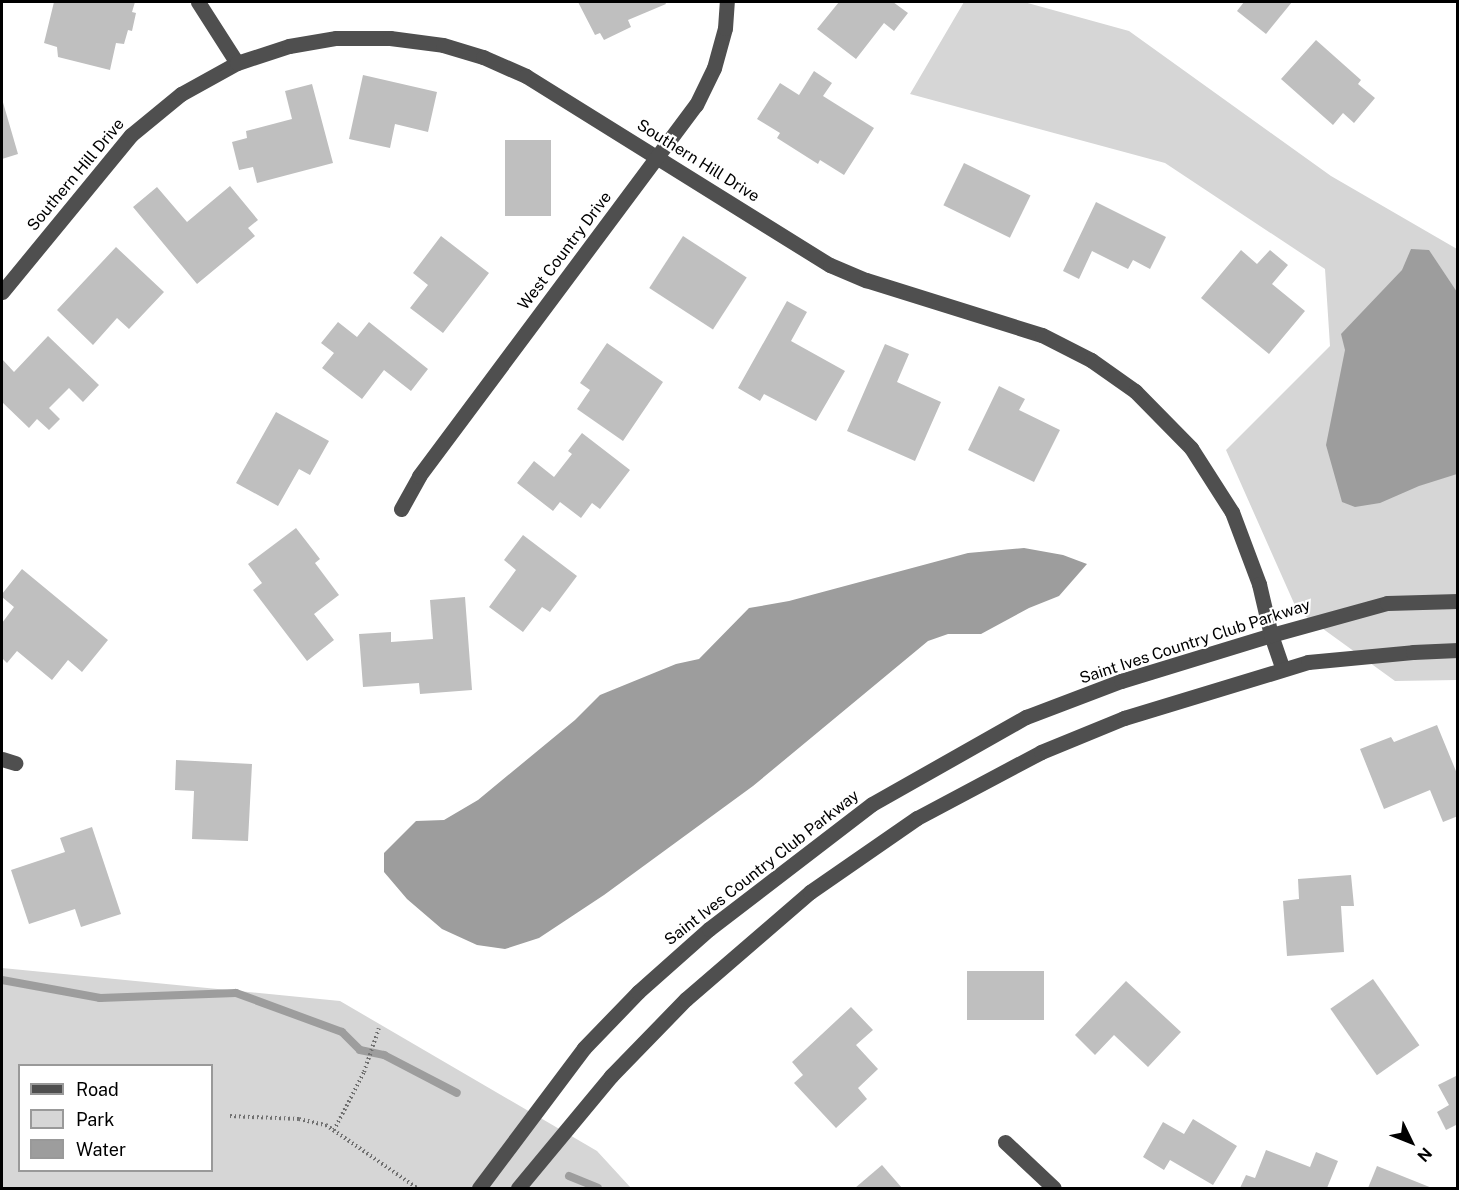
<!DOCTYPE html>
<html>
<head>
<meta charset="utf-8">
<style>
	body { margin:0 }
	#map { position:relative; width:1459px; height:1190px; overflow:hidden; background:#fff; font-family:"Public Sans",sans-serif }
	div>[style] { position:absolute }
	[style*='--x'] { left:calc(var(--x)*1px); top:calc(var(--y)*1px); width:calc(var(--w)*1px); rotate:calc(var(--a)*1deg) }
	.green>* { inset:0; background:#d6d6d6 }
	.water>* { inset:0; background:#9d9d9d }
	.stream>* { height:8px; margin:-4px; padding:0 4px; transform-origin:4px; border-radius:4px; background:#9d9d9d }
	.building>* { inset:0; background:#bfbfbf; transform-origin:0 0 }
	.path>* { height:4px; margin-top:-2px; transform-origin:0; background:repeating-linear-gradient(90deg,#717171 0 1.5px,transparent 0 4.5px) }
	.minor>* { height:15px; margin:-7.5px; padding:0 7.5px; transform-origin:7.5px; border-radius:7.5px; background:#4f4f4f }
	span { translate:-50% -50%; white-space:nowrap; text-align:center; line-height:1.15; -webkit-text-stroke:4.5px #fff; paint-order:stroke }
	.street-label { font-size:16px; color:#000 }
	.frame { position:absolute; inset:0; border:3px solid #000; pointer-events:none }
	.legend { position:absolute; left:18px; top:1064px; width:195px; height:108px; box-sizing:border-box; background:#fff; border:2px solid #999; margin:0; padding:8px 10px; list-style:none; font-size:18px; color:#000 }
	.legend li { display:flex; align-items:center; gap:12px; height:30px }
	.legend b { width:30px; border:2px solid #999 }
	.north { position:absolute; left:1381px; top:1112px; width:60px; height:60px; -webkit-text-stroke:4px #fff; paint-order:stroke; rotate:133deg; font-size:16px; font-weight:700; line-height:24px; text-align:center; color:#000 }
	.north::after { content:''; display:block; margin:auto; width:21px; height:27px; background:#000; clip-path:polygon(50% 0,100% 100%,50% 72%,0 100%) }
</style>
</head>
<body>
<div id="map">
	<div class="green">
		<div style="clip-path:polygon(964px 2px,1024px 2px,1129px 31px,1331px 176px,1457px 249px,1457px 680px,1395px 681px,1297px 610px,1226px 450px,1330px 346px,1325px 269px,1165px 163px,910px 94px)"></div>
		<div style="clip-path:polygon(evenodd,2px 968px,340px 1001px,597px 1151px,631px 1188px,2px 1188px,2px 968px,20px 1066px,212px 1066px,212px 1170px,20px 1170px,20px 1066px)"></div>
	</div>
	<div class="water">
		<div style="clip-path:polygon(1411px 249px,1429px 250px,1457px 292px,1457px 474px,1419px 486px,1380px 503px,1355px 507px,1342px 502px,1326px 445px,1345px 350px,1341px 334px,1402px 270px)"></div>
		<div style="clip-path:polygon(1024px 548px,1063px 555px,1087px 564px,1059px 596px,1029px 608px,981px 634px,948px 634px,928px 641px,753px 786px,604px 895px,539px 938px,505px 949px,477px 945px,442px 929px,407px 899px,384px 872px,384px 853px,416px 821px,444px 820px,478px 800px,575px 720px,600px 695px,676px 664px,699px 659px,749px 608px,789px 601px,968px 553px)"></div>
	</div>
	<div class="stream">
		<div style="--x:2;--y:980;--w:100;--a:10.4"></div>
		<div style="--x:100;--y:998;--w:136;--a:-2.1"></div>
		<div style="--x:236;--y:993;--w:113;--a:20.2"></div>
		<div style="--x:342;--y:1032;--w:25;--a:45"></div>
		<div style="--x:360;--y:1050;--w:25;--a:12"></div>
		<div style="--x:384;--y:1055;--w:82;--a:27.5"></div>
		<div style="--x:569;--y:1176;--w:31;--a:22"></div>
	</div>
	<div class="building">
		<div style="clip-path:polygon(54px 2px,135px 2px,132px 12px,136px 13px,132px 31px,128px 30px,124px 44px,116px 43px,110px 70px,58px 57px,57px 47px,44px 43px)"></div>
		<div style="clip-path:polygon(578px 2px,665px 2px,666px 4px,628px 20px,631px 27px,604px 40px,600px 33px,595px 35px)"></div>
		<div style="clip-path:polygon(839px 2px,893px 2px,908px 13px,894px 31px,884px 23px,856px 59px,817px 29px)"></div>
		<div style="clip-path:polygon(1244px 2px,1292px 2px,1266px 34px,1237px 11px)"></div>
		<div style="clip-path:polygon(1316px 40px,1361px 80px,1358px 84px,1375px 98px,1354px 123px,1343px 113px,1333px 125px,1281px 79px)"></div>
		<div style="clip-path:polygon(814px 71px,832px 83px,823px 96px,874px 128px,844px 175px,820px 160px,818px 164px,777px 138px,780px 133px,757px 119px,780px 83px,799px 95px)"></div>
		<div style="clip-path:polygon(363px 75px,437px 92px,428px 132px,395px 124px,390px 148px,349px 139px)"></div>
		<div style="clip-path:polygon(312px 84px,333px 163px,257px 183px,253px 167px,239px 170px,232px 142px,247px 138px,246px 131px,292px 119px,285px 91px)"></div>
		<div style="clip-path:polygon(2px 99px,18px 154px,2px 159px)"></div>
		<div style="left:551px;top:140px;width:76px;height:46px;rotate:90deg"></div>
		<div style="left:964px;top:163px;width:74px;height:47px;rotate:26deg"></div>
		<div style="clip-path:polygon(230px 186px,258px 220px,248px 228px,255px 236px,197px 284px,133px 207px,157px 187px,187px 222px)"></div>
		<div style="clip-path:polygon(1096px 202px,1166px 237px,1150px 269px,1133px 260px,1128px 269px,1092px 251px,1079px 279px,1063px 271px)"></div>
		<div style="clip-path:polygon(441px 236px,489px 273px,443px 333px,410px 308px,428px 285px,413px 273px)"></div>
		<div style="left:683px;top:236px;width:76px;height:62px;rotate:33deg"></div>
		<div style="clip-path:polygon(116px 247px,164px 292px,129px 329px,117px 318px,93px 345px,57px 310px)"></div>
		<div style="clip-path:polygon(1241px 250px,1257px 264px,1270px 250px,1288px 265px,1272px 284px,1305px 311px,1269px 354px,1201px 298px)"></div>
		<div style="clip-path:polygon(787px 301px,807px 312px,791px 341px,845px 371px,816px 421px,764px 394px,760px 401px,738px 388px)"></div>
		<div style="clip-path:polygon(338px 322px,357px 337px,369px 322px,428px 369px,411px 391px,384px 370px,362px 399px,322px 368px,334px 353px,321px 343px)"></div>
		<div style="clip-path:polygon(48px 336px,99px 385px,83px 402px,69px 388px,49px 408px,60px 419px,49px 430px,37px 419px,29px 428px,2px 402px,2px 359px,14px 372px)"></div>
		<div style="clip-path:polygon(607px 343px,663px 382px,623px 441px,577px 409px,590px 390px,580px 383px)"></div>
		<div style="clip-path:polygon(885px 344px,909px 354px,897px 382px,941px 402px,915px 461px,847px 431px)"></div>
		<div style="clip-path:polygon(999px 386px,1025px 399px,1019px 410px,1060px 430px,1034px 482px,968px 450px)"></div>
		<div style="clip-path:polygon(276px 412px,329px 441px,310px 475px,299px 469px,278px 506px,236px 483px)"></div>
		<div style="clip-path:polygon(582px 433px,630px 470px,600px 509px,592px 503px,581px 518px,560px 502px,553px 511px,517px 483px,534px 461px,554px 477px,572px 454px,568px 451px)"></div>
		<div style="clip-path:polygon(296px 528px,320px 559px,315px 563px,339px 595px,314px 614px,334px 640px,307px 661px,253px 590px,262px 583px,248px 564px)"></div>
		<div style="clip-path:polygon(523px 535px,577px 576px,550px 612px,542px 607px,523px 632px,489px 607px,516px 570px,504px 560px)"></div>
		<div style="clip-path:polygon(22px 569px,108px 640px,82px 672px,68px 660px,52px 680px,17px 651px,7px 663px,2px 658px,2px 623px,14px 607px,2px 597px,2px 594px)"></div>
		<div style="clip-path:polygon(465px 597px,472px 690px,420px 694px,419px 683px,363px 687px,359px 634px,391px 632px,391px 642px,433px 639px,430px 600px)"></div>
		<div style="clip-path:polygon(1437px 725px,1458px 776px,1458px 816px,1443px 822px,1430px 790px,1384px 809px,1360px 749px,1391px 737px,1394px 742px)"></div>
		<div style="clip-path:polygon(176px 760px,252px 764px,248px 841px,192px 839px,194px 791px,175px 790px)"></div>
		<div style="clip-path:polygon(92px 827px,121px 914px,81px 927px,75px 909px,29px 924px,11px 870px,65px 852px,60px 838px)"></div>
		<div style="clip-path:polygon(1351px 875px,1354px 906px,1341px 906px,1344px 952px,1287px 956px,1283px 901px,1299px 899px,1298px 879px)"></div>
		<div style="left:967px;top:971px;width:77px;height:49px"></div>
		<div style="left:1373px;top:979px;width:81px;height:52px;rotate:55deg"></div>
		<div style="clip-path:polygon(1126px 981px,1181px 1032px,1148px 1067px,1114px 1035px,1095px 1055px,1075px 1035px)"></div>
		<div style="clip-path:polygon(851px 1007px,873px 1030px,856px 1045px,878px 1069px,858px 1088px,867px 1099px,836px 1128px,794px 1083px,803px 1075px,792px 1062px)"></div>
		<div style="clip-path:polygon(1458px 1075px,1458px 1124px,1446px 1130px,1437px 1112px,1449px 1105px,1438px 1085px)"></div>
		<div style="clip-path:polygon(1193px 1119px,1237px 1146px,1213px 1185px,1170px 1160px,1164px 1170px,1143px 1157px,1163px 1122px,1184px 1134px)"></div>
		<div style="clip-path:polygon(1266px 1150px,1310px 1167px,1316px 1152px,1338px 1161px,1327px 1188px,1240px 1188px,1246px 1175px,1255px 1178px)"></div>
		<div style="clip-path:polygon(882px 1165px,902px 1188px,855px 1188px)"></div>
		<div style="clip-path:polygon(1377px 1166px,1432px 1188px,1368px 1188px)"></div>
	</div>
	<div class="path">
		<div style="--x:230;--y:1116;--w:69;--a:2.5"></div>
		<div style="--x:299;--y:1119;--w:28;--a:13"></div>
		<div style="--x:326;--y:1125;--w:111;--a:34.7"></div>
		<div style="--x:334;--y:1130;--w:65;--a:-62.7"></div>
		<div style="--x:364;--y:1072;--w:46;--a:-71.2"></div>
	</div>
	<div class="minor">
		<div style="--x:198;--y:2;--w:72;--a:57.4"></div>
		<div style="--x:2;--y:292;--w:203;--a:-50.6"></div>
		<div style="--x:131;--y:135;--w:65;--a:-39.4"></div>
		<div style="--x:181;--y:94;--w:64;--a:-29"></div>
		<div style="--x:237;--y:63;--w:55;--a:-18.1"></div>
		<div style="--x:289;--y:46;--w:48;--a:-9.7"></div>
		<div style="--x:336;--y:38;--w:54;--a:0"></div>
		<div style="--x:390;--y:38;--w:53;--a:7.5"></div>
		<div style="--x:443;--y:45;--w:42;--a:16.7"></div>
		<div style="--x:483;--y:57;--w:47;--a:23.8"></div>
		<div style="--x:526;--y:76;--w:358;--a:31.9"></div>
		<div style="--x:830;--y:265;--w:39;--a:23"></div>
		<div style="--x:866;--y:280;--w:184;--a:17.4"></div>
		<div style="--x:1042;--y:335;--w:55;--a:27"></div>
		<div style="--x:1091;--y:360;--w:54;--a:35.2"></div>
		<div style="--x:1135;--y:391;--w:80;--a:45.5"></div>
		<div style="--x:1191;--y:448;--w:76;--a:57.4"></div>
		<div style="--x:1232;--y:512;--w:77;--a:69.4"></div>
		<div style="--x:1259;--y:584;--w:52;--a:76.8"></div>
		<div style="--x:1271;--y:635;--w:36;--a:71"></div>
		<div style="--x:401;--y:509;--w:38;--a:-61"></div>
		<div style="--x:419;--y:476;--w:463;--a:-53.3"></div>
		<div style="--x:696;--y:105;--w:41;--a:-64.1"></div>
		<div style="--x:714;--y:68;--w:41;--a:-74.6"></div>
		<div style="--x:725;--y:28;--w:26;--a:-86"></div>
		<div style="--x:2;--y:759;--w:14;--a:17"></div>
		<div style="--x:1005;--y:1142;--w:67;--a:43.2"></div>
		<div style="--x:479;--y:1188;--w:175;--a:-53.1"></div>
		<div style="--x:584;--y:1048;--w:78;--a:-46"></div>
		<div style="--x:638;--y:992;--w:95;--a:-41.6"></div>
		<div style="--x:709;--y:929;--w:205;--a:-37.5"></div>
		<div style="--x:872;--y:804;--w:177;--a:-29.5"></div>
		<div style="--x:1026;--y:717;--w:102;--a:-20.8"></div>
		<div style="--x:1121;--y:681;--w:157;--a:-17"></div>
		<div style="--x:1271;--y:635;--w:120;--a:-15.4"></div>
		<div style="--x:1387;--y:603;--w:71;--a:-1.6"></div>
		<div style="--x:518;--y:1188;--w:146;--a:-50.3"></div>
		<div style="--x:611;--y:1076;--w:107;--a:-45.8"></div>
		<div style="--x:686;--y:999;--w:164;--a:-40.8"></div>
		<div style="--x:810;--y:892;--w:130;--a:-34.7"></div>
		<div style="--x:917;--y:818;--w:140;--a:-28"></div>
		<div style="--x:1041;--y:752;--w:90;--a:-22.3"></div>
		<div style="--x:1124;--y:718;--w:192;--a:-16.9"></div>
		<div style="--x:1308;--y:662;--w:105;--a:-5.4"></div>
		<div style="--x:1413;--y:652;--w:45;--a:-2.5"></div>
	</div>
	<div class="street-label">
		<span style="left:698px;top:161px;rotate:32deg">Southern Hill Drive</span>
		<span style="left:76px;top:175px;rotate:-50deg">Southern Hill Drive</span>
		<span style="left:565px;top:251px;rotate:-53deg">West Country Drive</span>
		<span style="left:1195px;top:642px;rotate:-18deg">Saint Ives Country Club Parkway</span>
		<span style="left:762px;top:868px;rotate:-38deg">Saint Ives Country Club Parkway</span>
	</div>
	<div class="frame"></div>
	<ul class="legend">
	<li><b style="height:8px;background:#4f4f4f"></b>Road</li>
	<li><b style="height:16px;background:#d6d6d6"></b>Park</li>
	<li><b style="height:16px;background:#9d9d9d"></b>Water</li>
	</ul>
	<div class="north">N</div>
</div>
</body>
</html>
